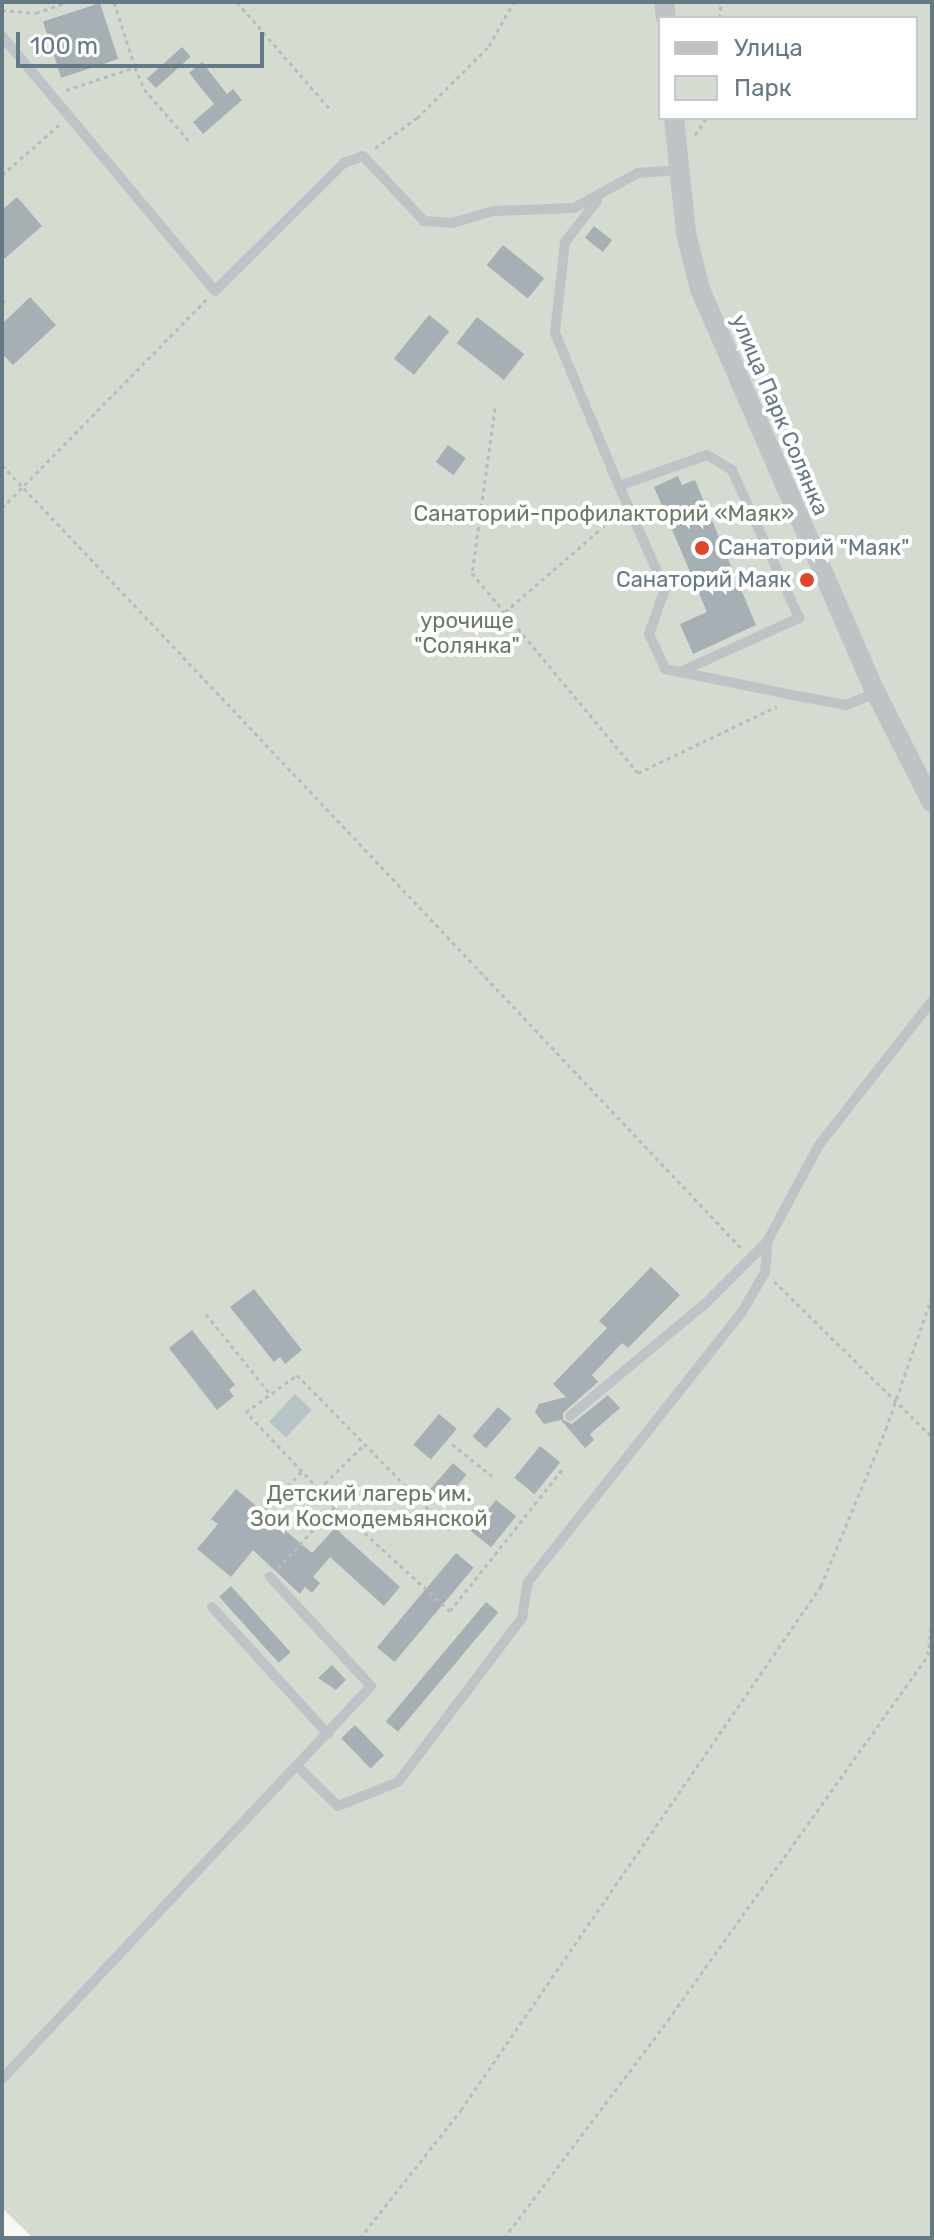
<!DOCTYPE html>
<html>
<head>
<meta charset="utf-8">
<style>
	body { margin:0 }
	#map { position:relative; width:934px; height:2240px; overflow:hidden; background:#f6f6f3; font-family:Rubik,sans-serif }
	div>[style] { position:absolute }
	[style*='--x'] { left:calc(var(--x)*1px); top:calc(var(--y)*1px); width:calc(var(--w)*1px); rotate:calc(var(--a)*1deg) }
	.green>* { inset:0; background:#d6dbd2 }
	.water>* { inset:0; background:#b6c4c7; transform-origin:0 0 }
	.building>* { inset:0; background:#a6afb4; transform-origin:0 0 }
	.path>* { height:3px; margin-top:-1.5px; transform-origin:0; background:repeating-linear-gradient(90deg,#b9bcbe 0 4px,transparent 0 8px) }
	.lane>* { height:10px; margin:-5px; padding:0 5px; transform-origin:5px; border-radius:5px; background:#bfc3c6 }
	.street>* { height:20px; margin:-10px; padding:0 10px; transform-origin:10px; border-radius:10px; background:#bfc3c6 }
	.dots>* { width:22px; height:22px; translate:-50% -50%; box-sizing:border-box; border:4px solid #fff; border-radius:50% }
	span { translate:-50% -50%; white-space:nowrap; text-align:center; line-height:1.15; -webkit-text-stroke:8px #fff; paint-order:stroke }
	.street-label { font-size:22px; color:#667883 }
	.park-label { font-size:22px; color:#6a7a64 }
	.poi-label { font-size:22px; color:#667883 }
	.left { translate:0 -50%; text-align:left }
	.right { translate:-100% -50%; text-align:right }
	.frame { position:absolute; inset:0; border:4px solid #667883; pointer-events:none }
	.legend { position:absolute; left:658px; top:16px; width:260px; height:104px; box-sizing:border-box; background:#fff; border:2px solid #c2c9cd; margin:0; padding:10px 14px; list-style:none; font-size:24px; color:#667883 }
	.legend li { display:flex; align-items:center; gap:16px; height:40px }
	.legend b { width:40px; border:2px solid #c2c9cd }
	.scale { position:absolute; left:16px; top:32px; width:248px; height:36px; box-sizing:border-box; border:4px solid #667883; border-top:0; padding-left:10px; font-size:24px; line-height:28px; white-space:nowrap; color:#667883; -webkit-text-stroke:6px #fff; paint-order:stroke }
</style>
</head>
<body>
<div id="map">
	<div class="green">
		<div style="clip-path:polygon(evenodd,2px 2px,932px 2px,932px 2238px,33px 2238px,2px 2208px,2px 2px,660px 18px,916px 18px,916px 118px,660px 118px,660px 18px)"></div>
	</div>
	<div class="water">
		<div style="left:295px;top:1394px;width:23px;height:38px;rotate:43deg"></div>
	</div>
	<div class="building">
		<div style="left:100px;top:3px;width:59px;height:60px;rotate:72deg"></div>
		<div style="left:182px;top:47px;width:13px;height:47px;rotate:48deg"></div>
		<div style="clip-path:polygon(202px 62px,227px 94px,233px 89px,242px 100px,203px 134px,193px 122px,214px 104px,189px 73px)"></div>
		<div style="clip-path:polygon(17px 197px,42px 226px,2px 261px,2px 210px)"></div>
		<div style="left:594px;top:226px;width:23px;height:15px;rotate:38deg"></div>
		<div style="left:503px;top:245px;width:53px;height:26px;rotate:39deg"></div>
		<div style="clip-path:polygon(30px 297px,56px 325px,13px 365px,2px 354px,2px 324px)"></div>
		<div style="left:429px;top:315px;width:26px;height:56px;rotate:39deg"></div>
		<div style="left:477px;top:317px;width:60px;height:33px;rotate:38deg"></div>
		<div style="left:448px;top:445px;width:22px;height:21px;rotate:36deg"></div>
		<div style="clip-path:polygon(678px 476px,682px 485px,695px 480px,756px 625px,693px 654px,680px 624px,707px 612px,654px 487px)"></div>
		<div style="clip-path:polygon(651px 1267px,680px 1295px,628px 1348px,622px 1343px,592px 1375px,598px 1382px,563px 1413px,563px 1420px,572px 1424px,608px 1395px,620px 1408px,590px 1434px,594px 1440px,585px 1448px,561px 1420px,544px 1424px,535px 1412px,539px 1404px,566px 1397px,553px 1384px,607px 1328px,599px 1321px)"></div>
		<div style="clip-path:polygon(254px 1289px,302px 1350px,285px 1364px,280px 1357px,274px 1362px,230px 1307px)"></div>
		<div style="clip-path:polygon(192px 1330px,235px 1385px,229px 1390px,234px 1396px,217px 1410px,169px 1348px)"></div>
		<div style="left:498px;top:1407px;width:18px;height:39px;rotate:41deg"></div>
		<div style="left:439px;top:1414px;width:23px;height:40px;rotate:40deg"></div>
		<div style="left:540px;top:1446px;width:26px;height:41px;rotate:39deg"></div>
		<div style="left:453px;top:1463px;width:18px;height:39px;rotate:41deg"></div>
		<div style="clip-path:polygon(236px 1489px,312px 1553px,335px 1528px,400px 1587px,384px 1606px,330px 1557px,313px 1577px,320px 1583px,312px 1593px,305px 1587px,300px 1594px,253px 1550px,231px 1577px,197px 1549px,218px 1524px,211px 1519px)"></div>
		<div style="left:496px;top:1500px;width:26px;height:40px;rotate:39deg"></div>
		<div style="left:456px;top:1553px;width:23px;height:123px;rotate:40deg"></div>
		<div style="left:231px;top:1586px;width:89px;height:16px;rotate:48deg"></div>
		<div style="left:486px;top:1602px;width:16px;height:156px;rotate:40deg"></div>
		<div style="clip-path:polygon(332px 1665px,346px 1680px,336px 1690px,318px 1678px)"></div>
		<div style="left:355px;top:1725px;width:42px;height:19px;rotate:46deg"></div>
	</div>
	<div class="path">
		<div style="--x:237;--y:2;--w:140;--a:49"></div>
		<div style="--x:2;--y:10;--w:34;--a:5"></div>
		<div style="--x:36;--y:13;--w:34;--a:-19"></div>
		<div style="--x:720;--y:18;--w:16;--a:-86"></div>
		<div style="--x:135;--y:67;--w:24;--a:68"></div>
		<div style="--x:144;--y:89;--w:69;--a:49.1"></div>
		<div style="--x:66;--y:90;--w:73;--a:-18.4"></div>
		<div style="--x:135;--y:67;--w:68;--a:-107.9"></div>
		<div style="--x:695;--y:135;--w:20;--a:-57"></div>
		<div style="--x:375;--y:148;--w:52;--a:-35.5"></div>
		<div style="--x:417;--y:118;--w:102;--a:-45"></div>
		<div style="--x:489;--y:46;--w:51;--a:-60.4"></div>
		<div style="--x:2;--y:175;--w:77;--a:-41.3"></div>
		<div style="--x:2;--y:299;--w:6;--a:51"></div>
		<div style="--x:495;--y:408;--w:167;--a:97.9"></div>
		<div style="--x:472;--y:573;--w:260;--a:50.3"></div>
		<div style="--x:638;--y:773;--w:154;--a:-25.7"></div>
		<div style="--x:2;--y:465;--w:1079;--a:46.65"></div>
		<div style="--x:2;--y:508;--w:293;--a:-45.6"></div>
		<div style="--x:505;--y:612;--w:151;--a:-41"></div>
		<div style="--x:774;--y:1281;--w:222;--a:44.6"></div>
		<div style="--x:206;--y:1314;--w:102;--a:51.3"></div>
		<div style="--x:452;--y:1444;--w:51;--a:38.7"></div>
		<div style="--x:319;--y:1489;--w:63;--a:-44.4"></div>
		<div style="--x:335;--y:1506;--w:129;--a:-133.4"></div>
		<div style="--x:246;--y:1412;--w:63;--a:-36"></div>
		<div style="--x:297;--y:1375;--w:217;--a:45.6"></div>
		<div style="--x:265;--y:1509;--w:53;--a:-45.8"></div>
		<div style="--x:278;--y:1568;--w:84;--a:-47.4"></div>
		<div style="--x:335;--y:1506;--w:156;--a:42.4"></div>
		<div style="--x:450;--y:1611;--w:184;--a:-51.6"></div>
		<div style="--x:360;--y:2238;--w:163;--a:-51.7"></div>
		<div style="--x:461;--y:2110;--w:636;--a:-55.51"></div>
		<div style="--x:821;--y:1586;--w:170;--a:-67.5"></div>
		<div style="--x:886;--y:1429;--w:141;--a:-70.9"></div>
		<div style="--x:504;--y:2238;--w:273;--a:-53"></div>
		<div style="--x:668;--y:2020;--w:448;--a:-54.5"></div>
		<div style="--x:928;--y:1655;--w:38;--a:-84"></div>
	</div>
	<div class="lane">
		<div style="--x:2;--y:36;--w:332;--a:50.1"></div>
		<div style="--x:215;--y:291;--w:182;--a:-44.8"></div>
		<div style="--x:344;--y:163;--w:20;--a:-20"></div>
		<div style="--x:363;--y:156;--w:89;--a:46.8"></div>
		<div style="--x:424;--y:221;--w:28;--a:4"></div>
		<div style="--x:452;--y:223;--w:43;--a:-16.3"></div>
		<div style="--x:493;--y:211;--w:81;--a:-2.1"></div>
		<div style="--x:574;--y:208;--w:73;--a:-28.7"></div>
		<div style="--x:638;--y:173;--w:40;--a:-4.3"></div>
		<div style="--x:597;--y:201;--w:52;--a:128"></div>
		<div style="--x:565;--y:242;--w:92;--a:96.3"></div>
		<div style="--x:555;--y:333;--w:166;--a:67.3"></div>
		<div style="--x:680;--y:672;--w:131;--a:-24.4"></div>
		<div style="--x:799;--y:618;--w:162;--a:-114.4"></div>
		<div style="--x:732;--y:470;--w:29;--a:-149"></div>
		<div style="--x:707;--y:455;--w:93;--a:160.6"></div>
		<div style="--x:619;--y:486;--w:113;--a:65.9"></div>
		<div style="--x:665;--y:589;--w:48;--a:109.6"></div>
		<div style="--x:649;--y:634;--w:38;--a:65"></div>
		<div style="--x:665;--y:669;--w:136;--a:11.5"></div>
		<div style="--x:798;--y:696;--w:49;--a:10.6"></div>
		<div style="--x:846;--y:705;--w:32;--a:-22"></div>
		<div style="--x:570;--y:1416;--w:177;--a:-39.7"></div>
		<div style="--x:706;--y:1303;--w:85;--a:-45"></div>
		<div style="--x:212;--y:1607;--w:172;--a:47.6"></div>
		<div style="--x:298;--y:1767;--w:56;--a:44.3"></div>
		<div style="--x:338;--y:1806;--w:65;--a:-21.8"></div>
		<div style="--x:398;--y:1782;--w:206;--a:-52.9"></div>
		<div style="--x:522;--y:1618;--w:36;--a:-81"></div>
		<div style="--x:528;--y:1582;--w:345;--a:-51.6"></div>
		<div style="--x:742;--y:1312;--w:46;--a:-60.1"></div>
		<div style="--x:765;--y:1272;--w:32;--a:-85"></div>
		<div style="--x:768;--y:1240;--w:108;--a:-61.8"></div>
		<div style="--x:819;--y:1145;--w:183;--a:-51.9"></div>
		<div style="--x:2;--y:2079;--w:539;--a:-46.8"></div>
		<div style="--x:371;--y:1686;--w:149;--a:-132.8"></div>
	</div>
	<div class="street">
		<div style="--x:664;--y:2;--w:16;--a:83"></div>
		<div style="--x:674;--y:118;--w:116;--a:84"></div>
		<div style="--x:686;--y:233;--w:58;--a:76"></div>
		<div style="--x:700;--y:289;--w:441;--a:66.5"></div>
		<div style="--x:876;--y:693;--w:123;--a:63"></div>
	</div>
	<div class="dots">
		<div style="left:702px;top:548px;background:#de472b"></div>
		<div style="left:807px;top:580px;background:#de472b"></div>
	</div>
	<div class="street-label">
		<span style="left:780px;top:415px;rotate:67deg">улица Парк Солянка</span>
	</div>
	<div class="park-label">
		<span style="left:604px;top:514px">Санаторий-профилакторий «Маяк»</span>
		<span style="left:467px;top:633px">урочище<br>"Солянка"</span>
		<span style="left:369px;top:1506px">Детский лагерь им.<br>Зои Космодемьянской</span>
	</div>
	<div class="poi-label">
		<span class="left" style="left:718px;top:548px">Санаторий "Маяк"</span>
		<span class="right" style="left:791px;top:580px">Санаторий Маяк</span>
	</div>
	<div class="frame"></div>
	<ul class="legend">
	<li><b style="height:10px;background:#bfc3c6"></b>Улица</li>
	<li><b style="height:22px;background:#d6dbd2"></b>Парк</li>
	</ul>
	<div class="scale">100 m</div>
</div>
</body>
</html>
